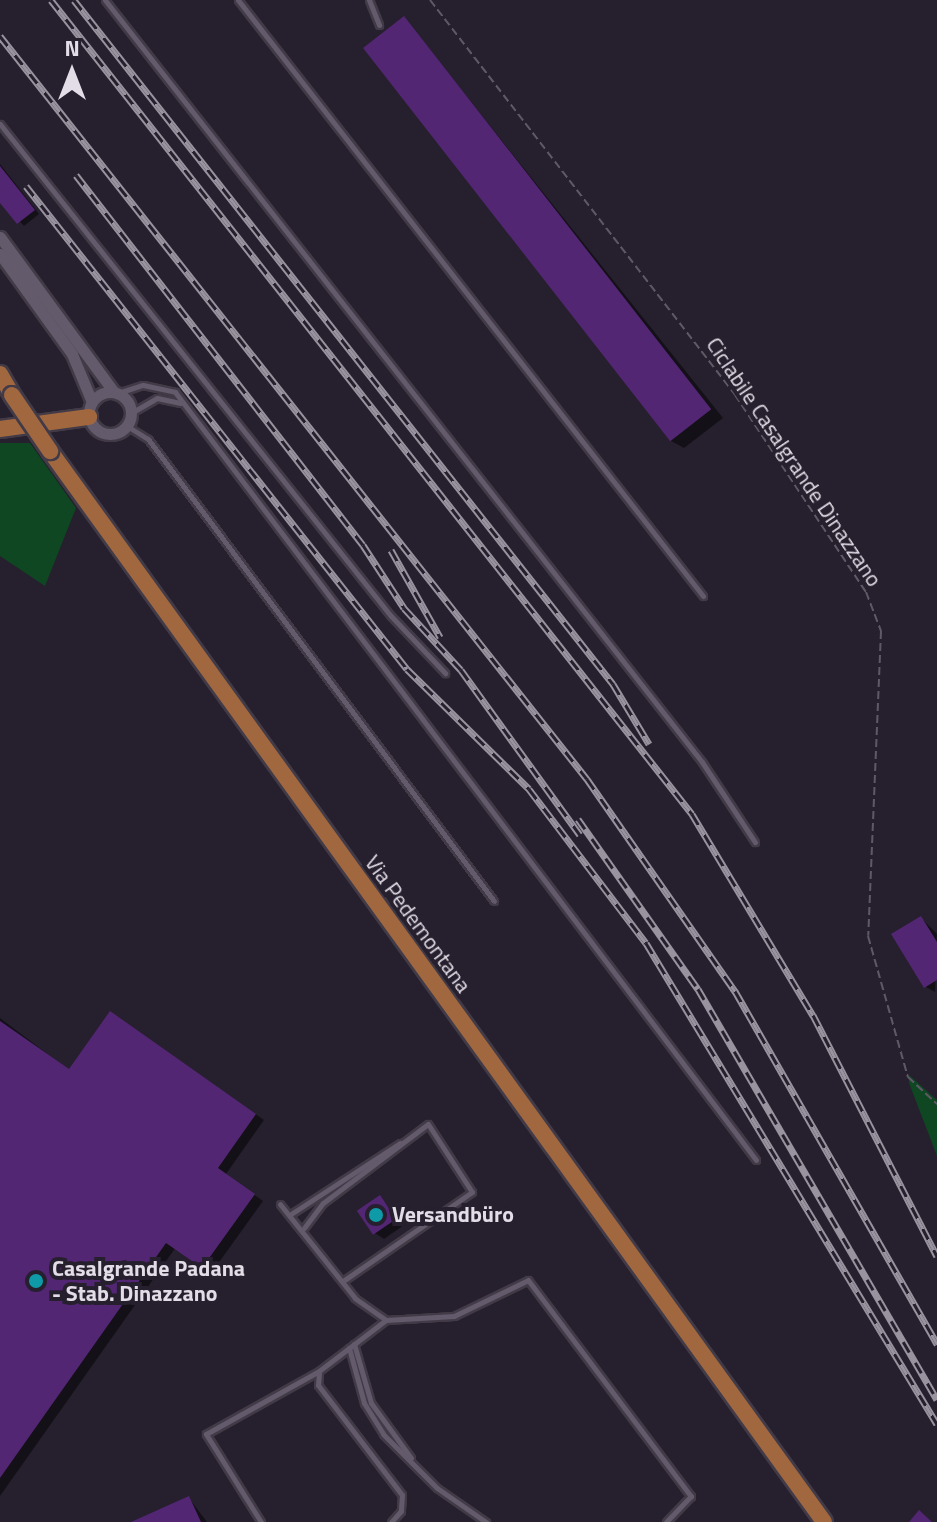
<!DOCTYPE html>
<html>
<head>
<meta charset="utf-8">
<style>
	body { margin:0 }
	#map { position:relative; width:937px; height:1522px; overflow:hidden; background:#261f2d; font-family:"Titillium Web",sans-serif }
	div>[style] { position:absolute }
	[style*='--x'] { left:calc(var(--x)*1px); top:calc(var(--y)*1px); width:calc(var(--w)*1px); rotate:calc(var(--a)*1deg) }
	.green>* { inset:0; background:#0f4723 }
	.shadow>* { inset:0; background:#0007 }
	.building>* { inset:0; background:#532673; transform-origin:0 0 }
	.path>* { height:2px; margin-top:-1px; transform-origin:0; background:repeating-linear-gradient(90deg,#5f5966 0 8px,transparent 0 12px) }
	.roads { filter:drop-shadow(2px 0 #423b47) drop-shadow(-2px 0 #423b47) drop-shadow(0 2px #423b47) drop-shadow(0 -2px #423b47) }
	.lane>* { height:5px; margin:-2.5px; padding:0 2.5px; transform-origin:2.5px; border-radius:2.5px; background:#635a6b }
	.street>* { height:11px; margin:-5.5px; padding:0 5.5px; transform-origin:5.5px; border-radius:5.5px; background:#635a6b }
	.street>.ring { margin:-5.5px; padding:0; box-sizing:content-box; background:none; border:11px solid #635a6b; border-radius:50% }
	.primary>* { height:16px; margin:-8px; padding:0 8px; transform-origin:8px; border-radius:8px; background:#a16840 }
	.rail>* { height:7px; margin-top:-3.5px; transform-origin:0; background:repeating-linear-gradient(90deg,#261f2d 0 12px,#99939f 0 24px); box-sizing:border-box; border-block:2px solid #99939f }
	.bridges { filter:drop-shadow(2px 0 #423b47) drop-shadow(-2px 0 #423b47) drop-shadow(0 2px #423b47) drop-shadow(0 -2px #423b47) }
	.primary-bridge>* { height:16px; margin:-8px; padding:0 8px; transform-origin:8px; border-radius:8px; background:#a16840 }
	.dots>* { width:22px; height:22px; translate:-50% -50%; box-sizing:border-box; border:4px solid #261f2d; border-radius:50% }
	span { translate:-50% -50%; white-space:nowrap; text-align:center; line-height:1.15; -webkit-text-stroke:8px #261f2d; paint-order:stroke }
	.street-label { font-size:22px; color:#e2dde7 }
	.poi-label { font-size:22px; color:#e2dde7; font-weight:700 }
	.left { translate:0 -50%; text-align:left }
	.north { position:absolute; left:32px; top:32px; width:80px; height:80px; -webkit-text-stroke:6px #261f2d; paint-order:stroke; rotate:0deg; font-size:22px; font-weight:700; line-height:32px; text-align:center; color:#e2dde7 }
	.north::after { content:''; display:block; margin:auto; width:28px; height:36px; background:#e2dde7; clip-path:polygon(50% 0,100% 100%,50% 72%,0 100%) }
</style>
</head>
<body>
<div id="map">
	<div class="green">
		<div style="clip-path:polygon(0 443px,30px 443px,76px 508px,45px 586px,0 556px)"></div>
		<div style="clip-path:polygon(909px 1075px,937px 1100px,937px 1156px,909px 1083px)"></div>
	</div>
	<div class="shadow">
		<div style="clip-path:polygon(404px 18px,723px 418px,684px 448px,671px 441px)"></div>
		<div style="clip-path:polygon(0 164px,39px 214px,24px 226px,0 200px)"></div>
		<div style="clip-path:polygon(921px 918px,937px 934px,935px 992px,926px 987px)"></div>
		<div style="clip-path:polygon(0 1018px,70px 1071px,120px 1019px,264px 1120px,226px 1174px,263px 1201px,212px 1272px,176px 1247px,0 1496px)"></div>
		<div style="clip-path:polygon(380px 1197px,404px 1225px,384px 1239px,375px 1233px)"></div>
		<div style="clip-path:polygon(189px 1498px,207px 1522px,136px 1522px)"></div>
	</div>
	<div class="building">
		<div style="left:404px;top:16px;width:499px;height:52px;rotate:52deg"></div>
		<div style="clip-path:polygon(0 166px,35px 210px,17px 224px,0 203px)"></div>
		<div style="clip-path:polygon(921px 916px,937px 942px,937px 980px,924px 988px,891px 934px)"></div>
		<div style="clip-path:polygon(110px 1011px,256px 1114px,218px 1168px,255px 1194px,202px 1268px,166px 1243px,0 1478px,0 1021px,69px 1069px)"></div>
		<div style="left:380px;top:1195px;width:29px;height:28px;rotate:56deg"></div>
		<div style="clip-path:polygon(189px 1496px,201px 1522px,131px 1522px)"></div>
		<div style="clip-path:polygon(919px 1510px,932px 1522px,909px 1522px)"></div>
	</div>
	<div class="path">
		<div style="--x:430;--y:0;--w:499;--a:52.3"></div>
		<div style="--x:735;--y:395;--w:237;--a:56.4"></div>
		<div style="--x:866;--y:592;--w:42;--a:69"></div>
		<div style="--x:881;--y:631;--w:305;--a:92.4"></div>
		<div style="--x:868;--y:936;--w:147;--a:74.2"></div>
		<div style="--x:908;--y:1077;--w:40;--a:43"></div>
	</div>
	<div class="roads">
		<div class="lane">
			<div style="--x:105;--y:0;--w:968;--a:51.92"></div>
			<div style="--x:702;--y:762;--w:96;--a:56.5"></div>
			<div style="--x:238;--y:0;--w:756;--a:52.04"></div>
			<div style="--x:369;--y:0;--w:27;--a:68"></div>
			<div style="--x:0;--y:124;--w:628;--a:51.53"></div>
			<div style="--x:391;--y:616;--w:79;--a:46.5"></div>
			<div style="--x:118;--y:393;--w:26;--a:-18"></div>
			<div style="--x:143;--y:385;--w:33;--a:12"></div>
			<div style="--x:175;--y:392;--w:963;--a:52.89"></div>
			<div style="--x:131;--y:413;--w:30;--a:-30"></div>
			<div style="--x:157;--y:398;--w:24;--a:12"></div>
			<div style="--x:127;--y:426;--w:25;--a:32"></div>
			<div style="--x:148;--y:439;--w:577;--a:53.17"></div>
			<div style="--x:291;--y:1214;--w:130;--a:-33.1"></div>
			<div style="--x:304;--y:1228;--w:31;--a:-53"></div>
			<div style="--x:323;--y:1203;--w:131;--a:-37"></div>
			<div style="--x:428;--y:1124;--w:81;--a:57.1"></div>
			<div style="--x:472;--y:1192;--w:157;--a:145.4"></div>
			<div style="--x:386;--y:1320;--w:68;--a:-3.4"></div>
			<div style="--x:454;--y:1316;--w:82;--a:-25.9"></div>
			<div style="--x:528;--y:1280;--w:271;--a:53"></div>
			<div style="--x:691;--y:1496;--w:36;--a:134"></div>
			<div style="--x:354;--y:1344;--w:61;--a:73.9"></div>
			<div style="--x:371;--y:1403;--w:68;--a:54"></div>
			<div style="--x:349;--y:1348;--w:57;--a:74.7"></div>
			<div style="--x:364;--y:1403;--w:36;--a:58"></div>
			<div style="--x:383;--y:1434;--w:76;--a:45"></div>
			<div style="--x:437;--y:1488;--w:60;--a:34.8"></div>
			<div style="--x:319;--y:1372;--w:13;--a:94"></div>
			<div style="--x:318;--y:1385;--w:138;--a:52.6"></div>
			<div style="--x:402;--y:1495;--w:16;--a:94"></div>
			<div style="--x:401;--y:1511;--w:15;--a:132"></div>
			<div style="--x:261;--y:1522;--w:104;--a:-122"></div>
			<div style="--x:206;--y:1434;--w:129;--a:-29.1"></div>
			<div style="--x:319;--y:1371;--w:84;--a:-37.3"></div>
			<div style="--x:386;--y:1320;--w:38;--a:-145"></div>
			<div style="--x:355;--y:1298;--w:120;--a:-128.6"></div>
		</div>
		<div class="street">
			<div style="--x:0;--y:237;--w:192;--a:53.7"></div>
			<div style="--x:0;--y:254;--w:123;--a:54.2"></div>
			<div style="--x:72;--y:354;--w:52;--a:67.4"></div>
			<div class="ring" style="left:89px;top:392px;width:31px;height:31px"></div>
		</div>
		<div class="primary">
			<div style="--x:0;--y:374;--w:24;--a:60"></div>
			<div style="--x:0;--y:429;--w:90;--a:-7.7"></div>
			<div style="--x:50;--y:451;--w:1321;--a:54.14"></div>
		</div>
	</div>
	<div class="rail">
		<div style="--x:51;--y:0;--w:1036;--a:51.78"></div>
		<div style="--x:692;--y:814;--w:235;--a:59"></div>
		<div style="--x:813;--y:1015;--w:271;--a:62.8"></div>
		<div style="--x:74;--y:0;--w:871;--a:51.76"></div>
		<div style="--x:613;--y:684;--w:70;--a:59"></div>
		<div style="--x:0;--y:36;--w:947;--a:51.69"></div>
		<div style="--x:587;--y:779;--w:259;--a:55.1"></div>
		<div style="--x:735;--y:991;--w:407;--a:60.2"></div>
		<div style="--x:76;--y:175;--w:468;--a:52.2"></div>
		<div style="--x:363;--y:545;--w:75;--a:56.9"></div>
		<div style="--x:404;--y:608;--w:84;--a:47.4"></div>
		<div style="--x:461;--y:670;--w:203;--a:54.2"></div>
		<div style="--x:26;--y:186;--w:615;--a:51.73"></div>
		<div style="--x:407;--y:669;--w:171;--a:44.5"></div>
		<div style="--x:529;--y:789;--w:193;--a:52.8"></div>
		<div style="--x:646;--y:943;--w:562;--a:58.83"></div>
		<div style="--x:391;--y:550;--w:100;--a:60.6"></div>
		<div style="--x:578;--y:819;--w:208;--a:54.8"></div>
		<div style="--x:698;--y:989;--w:475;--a:59.8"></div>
	</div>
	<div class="bridges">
		<div class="primary-bridge">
			<div style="--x:12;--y:395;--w:68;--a:55.8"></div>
		</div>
	</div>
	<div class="dots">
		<div style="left:376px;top:1215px;background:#0f9aa8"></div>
		<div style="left:36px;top:1281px;background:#0f9aa8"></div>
	</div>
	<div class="street-label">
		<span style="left:794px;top:462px;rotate:56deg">Ciclabile Casalgrande Dinazzano</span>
		<span style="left:418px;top:924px;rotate:54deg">Via Pedemontana</span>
	</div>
	<div class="poi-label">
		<span class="left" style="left:392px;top:1215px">Versandbüro</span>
		<span class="left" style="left:52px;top:1281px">Casalgrande Padana<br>- Stab. Dinazzano</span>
	</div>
	<div class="north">N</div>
</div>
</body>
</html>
